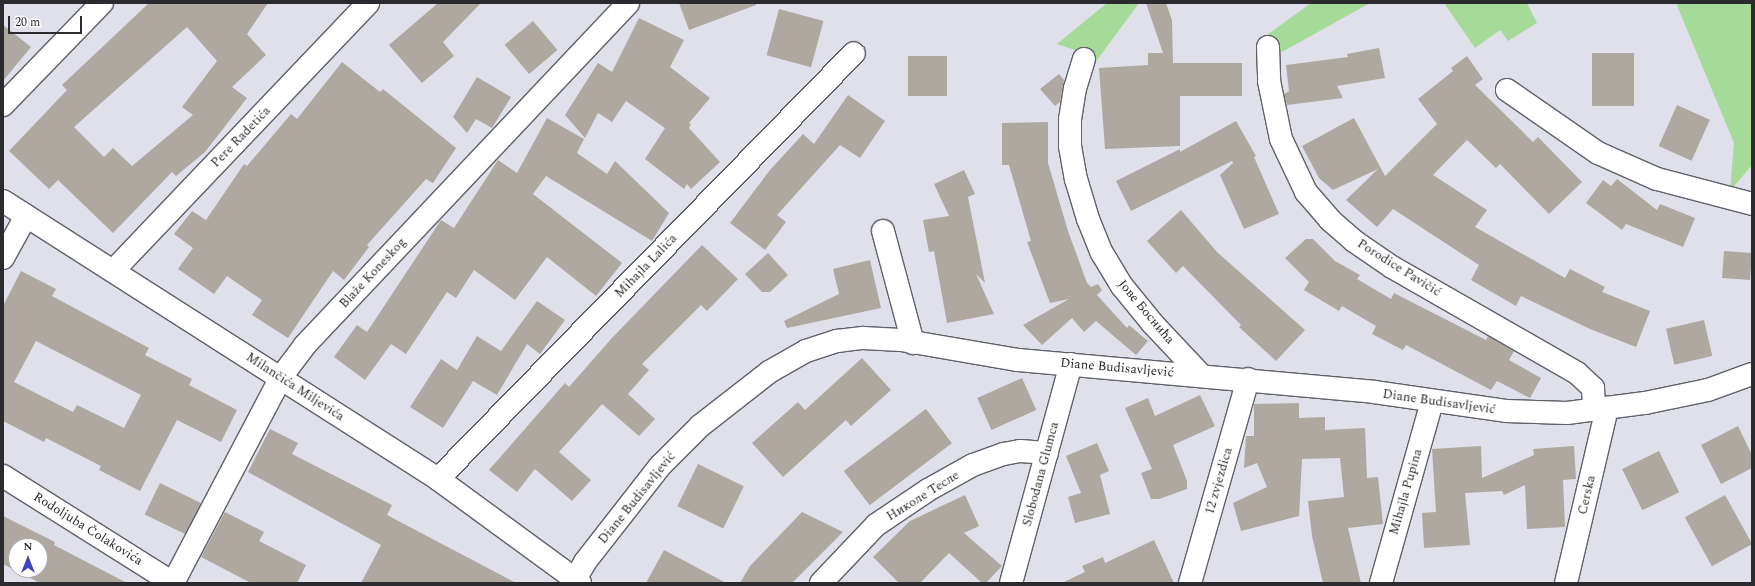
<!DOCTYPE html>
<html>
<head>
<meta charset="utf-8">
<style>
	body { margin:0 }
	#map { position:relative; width:1755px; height:586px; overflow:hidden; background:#dfe0ea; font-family:Spectral,serif }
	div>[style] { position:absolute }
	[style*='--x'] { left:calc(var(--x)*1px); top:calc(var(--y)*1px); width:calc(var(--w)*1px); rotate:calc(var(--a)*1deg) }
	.green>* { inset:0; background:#a5da99 }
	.building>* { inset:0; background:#aea8a0; transform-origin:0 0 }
	.roads { filter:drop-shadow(1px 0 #5f6169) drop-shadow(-1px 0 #5f6169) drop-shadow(0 1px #5f6169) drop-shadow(0 -1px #5f6169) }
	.minor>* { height:22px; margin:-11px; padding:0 11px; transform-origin:11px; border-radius:11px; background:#fff }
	span { translate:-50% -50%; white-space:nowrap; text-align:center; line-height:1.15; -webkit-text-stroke:3px #fff; paint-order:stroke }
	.street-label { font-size:13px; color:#2b2b2f }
	.frame { position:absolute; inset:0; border:4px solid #2b2b2f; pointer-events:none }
	.north { position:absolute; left:8px; top:538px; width:40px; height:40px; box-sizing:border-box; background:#fff; border:1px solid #aaaaac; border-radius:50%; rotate:0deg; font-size:11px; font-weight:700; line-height:16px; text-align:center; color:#2b2b2f }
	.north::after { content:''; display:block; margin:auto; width:14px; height:18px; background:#4144b9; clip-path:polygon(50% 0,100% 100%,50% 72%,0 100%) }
	.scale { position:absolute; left:8px; top:16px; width:74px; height:18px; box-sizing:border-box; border:2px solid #2b2b2f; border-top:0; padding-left:5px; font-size:12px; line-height:14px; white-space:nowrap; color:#2b2b2f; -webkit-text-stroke:3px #fff; paint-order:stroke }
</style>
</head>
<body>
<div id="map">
	<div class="green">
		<div style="clip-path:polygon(1107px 3px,1139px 3px,1095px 63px,1081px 52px,1057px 44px)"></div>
		<div style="clip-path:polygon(1311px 3px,1370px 3px,1282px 52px,1262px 47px,1256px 43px)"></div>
		<div style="clip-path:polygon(1444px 3px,1527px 3px,1537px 23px,1508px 41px,1500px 30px,1475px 48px)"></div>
		<div style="clip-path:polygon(1676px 3px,1752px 3px,1752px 165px,1730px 191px,1734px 143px)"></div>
	</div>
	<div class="building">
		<div style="clip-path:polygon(evenodd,149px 3px,268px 3px,247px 34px,266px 55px,232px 87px,247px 98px,205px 152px,176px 176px,172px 172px,113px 233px,58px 180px,49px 189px,9px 151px,67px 90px,62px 85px,149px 3px,187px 27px,217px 61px,182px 107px,193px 115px,132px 166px,113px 148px,104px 157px,74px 127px,187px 27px)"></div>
		<div style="clip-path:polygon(438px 3px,481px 3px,443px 42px,454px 56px,422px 83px,389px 45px)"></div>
		<div style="clip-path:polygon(679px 3px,756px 3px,756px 5px,689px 30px)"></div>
		<div style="clip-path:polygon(1146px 3px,1166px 3px,1172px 20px,1173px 63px,1242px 63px,1242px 96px,1180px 96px,1180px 146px,1105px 149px,1099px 68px,1148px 65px,1148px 53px,1163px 53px)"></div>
		<div style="left:779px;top:9px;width:46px;height:48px;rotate:15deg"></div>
		<div style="clip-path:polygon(639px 18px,684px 40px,670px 67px,710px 98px,689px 123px,691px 124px,689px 128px,720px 162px,691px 189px,687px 184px,684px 189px,645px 159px,665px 128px,626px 101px,612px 122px,598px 113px,585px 138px,565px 115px,598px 63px,612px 72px)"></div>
		<div style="left:533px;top:21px;width:38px;height:37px;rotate:50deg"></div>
		<div style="clip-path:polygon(3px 25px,31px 47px,3px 81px)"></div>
		<div style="clip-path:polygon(1379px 48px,1385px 78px,1337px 86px,1343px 98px,1287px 105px,1284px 94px,1289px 91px,1286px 65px,1348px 57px,1347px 54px)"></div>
		<div style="left:1592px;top:53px;width:42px;height:53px"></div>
		<div style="left:908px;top:56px;width:39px;height:40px"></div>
		<div style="clip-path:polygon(1467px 56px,1483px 79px,1475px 85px,1533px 142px,1538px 137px,1582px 182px,1549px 214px,1500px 164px,1496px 168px,1467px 140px,1433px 175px,1487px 210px,1475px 227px,1565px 278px,1570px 269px,1605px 287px,1602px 292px,1650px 311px,1636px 347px,1590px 329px,1521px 296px,1516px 306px,1471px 280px,1479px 265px,1393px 209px,1377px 227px,1346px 200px,1378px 169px,1333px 190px,1319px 178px,1302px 146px,1354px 118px,1385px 176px,1437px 124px,1418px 99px,1453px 71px,1451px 68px)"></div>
		<div style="clip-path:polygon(342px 62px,380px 92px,383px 89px,456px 148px,433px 183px,426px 179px,367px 245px,369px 247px,344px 280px,333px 271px,288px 338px,252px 315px,262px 300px,227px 276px,214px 294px,178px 269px,193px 248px,174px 234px,192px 211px,206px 220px,244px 164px,247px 166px,291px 114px,297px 119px)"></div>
		<div style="clip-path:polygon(1059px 74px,1064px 80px,1060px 102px,1055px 106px,1040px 89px)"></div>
		<div style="clip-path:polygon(477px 77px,511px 97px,492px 128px,476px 119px,467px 133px,453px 117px)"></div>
		<div style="clip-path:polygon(848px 95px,885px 121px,860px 158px,840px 145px,777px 215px,786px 222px,765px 250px,730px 223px,770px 170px,803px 134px,814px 144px)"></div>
		<div style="left:1677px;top:105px;width:36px;height:45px;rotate:24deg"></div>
		<div style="clip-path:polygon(547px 118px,584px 139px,577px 153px,607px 174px,615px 161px,669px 213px,652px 241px,546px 176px,533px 194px,622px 263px,596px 296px,547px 257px,515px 300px,474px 270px,456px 298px,447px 292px,406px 354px,391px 344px,365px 380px,334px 357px,357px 325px,367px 332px,441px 220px,454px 228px,498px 160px,517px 173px)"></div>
		<div style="clip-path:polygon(1236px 121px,1256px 156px,1254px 157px,1279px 214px,1244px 229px,1220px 175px,1233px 163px,1232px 161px,1131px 211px,1116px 181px,1180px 149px,1180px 152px)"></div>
		<div style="clip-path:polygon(1048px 122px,1048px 163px,1068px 231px,1087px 283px,1091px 287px,1098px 284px,1102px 290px,1097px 295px,1127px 328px,1129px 325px,1148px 341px,1136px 355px,1096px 321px,1084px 332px,1072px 318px,1042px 345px,1023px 325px,1069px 299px,1050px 303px,1027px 242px,1031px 241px,1009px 165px,1002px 165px,1002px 123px)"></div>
		<div style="clip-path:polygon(964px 170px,975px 194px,968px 197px,985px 283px,976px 274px,994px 314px,947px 323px,934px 251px,929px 252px,923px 220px,949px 216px,934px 184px)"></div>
		<div style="clip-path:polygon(1617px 179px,1657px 210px,1660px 204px,1695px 218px,1683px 247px,1626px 224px,1622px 230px,1586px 203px,1603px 180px,1611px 186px)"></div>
		<div style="clip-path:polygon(1181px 210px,1217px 252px,1305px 330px,1276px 361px,1239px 327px,1241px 325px,1183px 266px,1176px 273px,1147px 241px)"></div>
		<div style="clip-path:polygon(1306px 239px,1313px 239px,1335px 261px,1360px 275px,1357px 279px,1391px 299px,1394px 293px,1486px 340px,1488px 336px,1514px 351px,1509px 360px,1541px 378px,1530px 398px,1497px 381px,1491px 390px,1406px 345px,1403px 350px,1372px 334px,1376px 326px,1342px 306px,1339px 311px,1304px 290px,1309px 282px,1285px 258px)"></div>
		<div style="clip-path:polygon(702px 245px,738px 279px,707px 311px,701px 305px,642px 364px,649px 370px,628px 394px,655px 419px,639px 436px,602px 404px,559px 452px,591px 480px,572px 501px,535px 469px,517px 492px,489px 470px,565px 383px,569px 387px,611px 339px)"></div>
		<div style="left:1724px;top:251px;width:28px;height:27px;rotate:4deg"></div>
		<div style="clip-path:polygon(768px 253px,788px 275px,770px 292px,762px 292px,745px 274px)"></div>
		<div style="clip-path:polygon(870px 260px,881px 308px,787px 328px,784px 321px,839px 294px,833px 269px)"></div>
		<div style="clip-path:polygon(evenodd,21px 271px,56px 289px,52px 296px,149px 348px,145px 355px,192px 379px,189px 385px,237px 410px,221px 442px,177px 420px,140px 491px,99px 470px,101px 466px,46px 438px,44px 442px,3px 421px,3px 306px,21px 271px,36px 341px,141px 395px,124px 428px,77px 405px,73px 412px,14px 382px,36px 341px)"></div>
		<div style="clip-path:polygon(537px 301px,565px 320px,540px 354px,527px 344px,497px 395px,473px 381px,443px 428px,410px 407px,441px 359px,457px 370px,477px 336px,501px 351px)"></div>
		<div style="left:1704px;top:320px;width:37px;height:39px;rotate:77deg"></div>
		<div style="clip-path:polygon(862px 358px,891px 390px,851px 426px,846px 420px,783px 477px,752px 443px,798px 402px,805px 410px)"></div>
		<div style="left:1022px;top:378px;width:35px;height:49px;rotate:66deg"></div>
		<div style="clip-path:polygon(1200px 395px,1215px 426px,1173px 445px,1187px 481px,1187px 489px,1159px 499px,1151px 499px,1141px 473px,1152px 469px,1125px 408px,1148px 398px,1155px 416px)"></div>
		<div style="clip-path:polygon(1299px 403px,1299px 418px,1325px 417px,1325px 430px,1365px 428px,1367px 478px,1378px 477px,1383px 524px,1348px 528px,1361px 583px,1323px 583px,1312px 536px,1308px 501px,1344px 497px,1340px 458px,1302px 459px,1299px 516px,1241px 531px,1233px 503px,1267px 487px,1257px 463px,1244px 468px,1246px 436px,1254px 436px,1254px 404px)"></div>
		<div style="left:926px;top:409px;width:43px;height:103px;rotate:53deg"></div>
		<div style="clip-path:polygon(1738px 426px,1752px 455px,1752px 468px,1721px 484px,1701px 445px)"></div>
		<div style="clip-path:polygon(270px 429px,298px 443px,292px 454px,392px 505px,387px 515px,516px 583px,361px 583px,381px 545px,248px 472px)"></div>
		<div style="clip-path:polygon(1097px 443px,1109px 471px,1100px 475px,1110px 514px,1075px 523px,1068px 497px,1081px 493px,1066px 456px)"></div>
		<div style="clip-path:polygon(1481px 446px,1482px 478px,1534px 455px,1533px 449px,1574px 446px,1576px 479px,1563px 480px,1565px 527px,1527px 529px,1525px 485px,1504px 495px,1502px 491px,1465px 493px,1470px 545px,1424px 548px,1422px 513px,1436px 512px,1432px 449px)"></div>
		<div style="left:1659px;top:451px;width:46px;height:41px;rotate:64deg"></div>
		<div style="left:698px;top:464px;width:51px;height:47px;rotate:26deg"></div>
		<div style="left:160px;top:483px;width:46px;height:35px;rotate:26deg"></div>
		<div style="clip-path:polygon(965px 495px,979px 526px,964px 533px,1002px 566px,986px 583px,982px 583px,949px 553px,920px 583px,899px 583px,873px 557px,910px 521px)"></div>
		<div style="left:1725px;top:495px;width:56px;height:46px;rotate:61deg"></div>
		<div style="clip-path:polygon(225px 512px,264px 532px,259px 541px,306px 565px,297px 583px,251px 583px,201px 557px)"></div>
		<div style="clip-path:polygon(802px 512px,843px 532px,792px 583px,740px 583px,750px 566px)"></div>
		<div style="clip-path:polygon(evenodd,3px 516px,55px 542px,54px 545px,127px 583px,40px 583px,3px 564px,3px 516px,16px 546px,40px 546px,40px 570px,16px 570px,16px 546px)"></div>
		<div style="clip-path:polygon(1154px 540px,1174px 583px,1062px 583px,1085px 572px,1082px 566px,1103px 557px,1105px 563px)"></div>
		<div style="clip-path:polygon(664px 550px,726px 583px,646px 583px)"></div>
	</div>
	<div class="roads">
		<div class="minor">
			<div style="--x:1268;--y:47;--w:34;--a:88"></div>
			<div style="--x:1269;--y:81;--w:59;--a:78.3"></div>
			<div style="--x:1281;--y:139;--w:59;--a:64.7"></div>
			<div style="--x:1306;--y:192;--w:37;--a:49"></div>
			<div style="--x:1330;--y:220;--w:32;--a:41"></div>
			<div style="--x:1354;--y:241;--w:46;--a:34.4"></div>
			<div style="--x:1392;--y:267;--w:213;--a:29.8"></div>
			<div style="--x:1577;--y:373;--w:22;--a:43"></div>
			<div style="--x:1593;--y:388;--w:21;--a:87"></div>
			<div style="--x:1084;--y:59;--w:30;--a:107"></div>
			<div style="--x:1075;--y:88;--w:31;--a:99"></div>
			<div style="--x:1070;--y:119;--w:27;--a:90"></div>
			<div style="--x:1070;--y:146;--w:34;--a:80"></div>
			<div style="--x:1076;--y:179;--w:42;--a:73.3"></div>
			<div style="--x:1088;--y:219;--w:37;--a:68"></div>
			<div style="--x:1102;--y:253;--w:39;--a:59"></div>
			<div style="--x:1122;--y:286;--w:49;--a:50.8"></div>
			<div style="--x:1153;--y:324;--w:70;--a:46.7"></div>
			<div style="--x:1507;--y:90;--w:111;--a:34.7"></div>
			<div style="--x:1598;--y:153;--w:64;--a:23.8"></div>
			<div style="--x:1657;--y:179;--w:98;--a:14.7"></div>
			<div style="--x:3;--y:105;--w:142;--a:-45.9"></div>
			<div style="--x:3;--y:201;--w:516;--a:32.58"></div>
			<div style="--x:438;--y:479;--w:176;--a:36.2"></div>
			<div style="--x:883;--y:231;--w:116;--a:75"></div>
			<div style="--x:3;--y:258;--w:48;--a:-61.3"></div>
			<div style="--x:113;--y:271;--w:370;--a:-46.4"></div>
			<div style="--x:3;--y:476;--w:201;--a:32.2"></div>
			<div style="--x:438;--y:479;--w:595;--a:-45.68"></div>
			<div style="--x:173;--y:583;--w:233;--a:-62.3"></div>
			<div style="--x:281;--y:377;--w:40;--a:-53"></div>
			<div style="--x:305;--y:345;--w:470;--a:-46.6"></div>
			<div style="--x:573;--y:583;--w:24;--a:-60"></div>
			<div style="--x:585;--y:562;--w:122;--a:-52"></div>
			<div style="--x:660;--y:466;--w:57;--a:-45"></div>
			<div style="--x:700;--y:426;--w:88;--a:-38"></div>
			<div style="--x:769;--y:372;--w:43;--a:-29.6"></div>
			<div style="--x:806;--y:351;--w:33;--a:-18"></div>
			<div style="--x:837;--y:341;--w:26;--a:-7"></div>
			<div style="--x:863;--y:338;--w:38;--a:3"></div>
			<div style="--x:901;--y:340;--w:119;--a:9.7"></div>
			<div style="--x:1018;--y:360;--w:357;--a:5.1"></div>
			<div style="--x:1374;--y:392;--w:133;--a:8.2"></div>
			<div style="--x:1506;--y:411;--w:61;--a:1.9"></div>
			<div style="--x:1567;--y:413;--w:79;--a:-7.3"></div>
			<div style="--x:1645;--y:403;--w:64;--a:-11.7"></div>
			<div style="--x:1708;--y:390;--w:47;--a:-20"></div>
			<div style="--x:821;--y:583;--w:80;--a:-46.5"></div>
			<div style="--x:876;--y:525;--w:63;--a:-33.9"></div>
			<div style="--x:928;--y:490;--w:51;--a:-29.1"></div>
			<div style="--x:973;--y:465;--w:33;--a:-20"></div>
			<div style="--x:1004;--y:454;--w:16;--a:-11"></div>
			<div style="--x:1020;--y:451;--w:27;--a:4"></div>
			<div style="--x:1011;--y:583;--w:227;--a:-74.7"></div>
			<div style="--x:1190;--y:583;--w:212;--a:-74.1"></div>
			<div style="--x:1381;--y:583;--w:189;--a:-74.3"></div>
			<div style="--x:1566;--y:583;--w:180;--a:-76.8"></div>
		</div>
	</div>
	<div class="street-label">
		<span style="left:241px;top:137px;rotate:-46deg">Pere Radetića</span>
		<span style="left:646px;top:266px;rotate:-46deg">Mihajla Lalića</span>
		<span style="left:1399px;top:268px;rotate:32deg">Porodice Pavičić</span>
		<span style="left:373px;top:273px;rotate:-47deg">Blaže Koneskog</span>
		<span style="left:1146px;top:312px;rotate:50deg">Јове Боснића</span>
		<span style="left:1117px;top:368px;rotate:5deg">Diane Budisavljević</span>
		<span style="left:295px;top:387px;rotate:33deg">Milančića Miljevića</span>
		<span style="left:1439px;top:402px;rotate:8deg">Diane Budisavljević</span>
		<span style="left:1041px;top:474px;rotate:-75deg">Slobodana Glumca</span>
		<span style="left:1219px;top:481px;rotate:-74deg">12 zvjezdica</span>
		<span style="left:1406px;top:492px;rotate:-74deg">Mihajla Pupina</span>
		<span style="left:1587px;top:495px;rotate:-77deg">Cerska</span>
		<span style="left:923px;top:496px;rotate:-32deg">Николе Тесле</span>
		<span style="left:637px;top:498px;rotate:-51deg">Diane Budisavljević</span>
		<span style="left:88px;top:529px;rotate:32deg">Rodoljuba Čolakovića</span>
	</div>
	<div class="frame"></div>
	<div class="north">N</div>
	<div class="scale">20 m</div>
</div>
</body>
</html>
